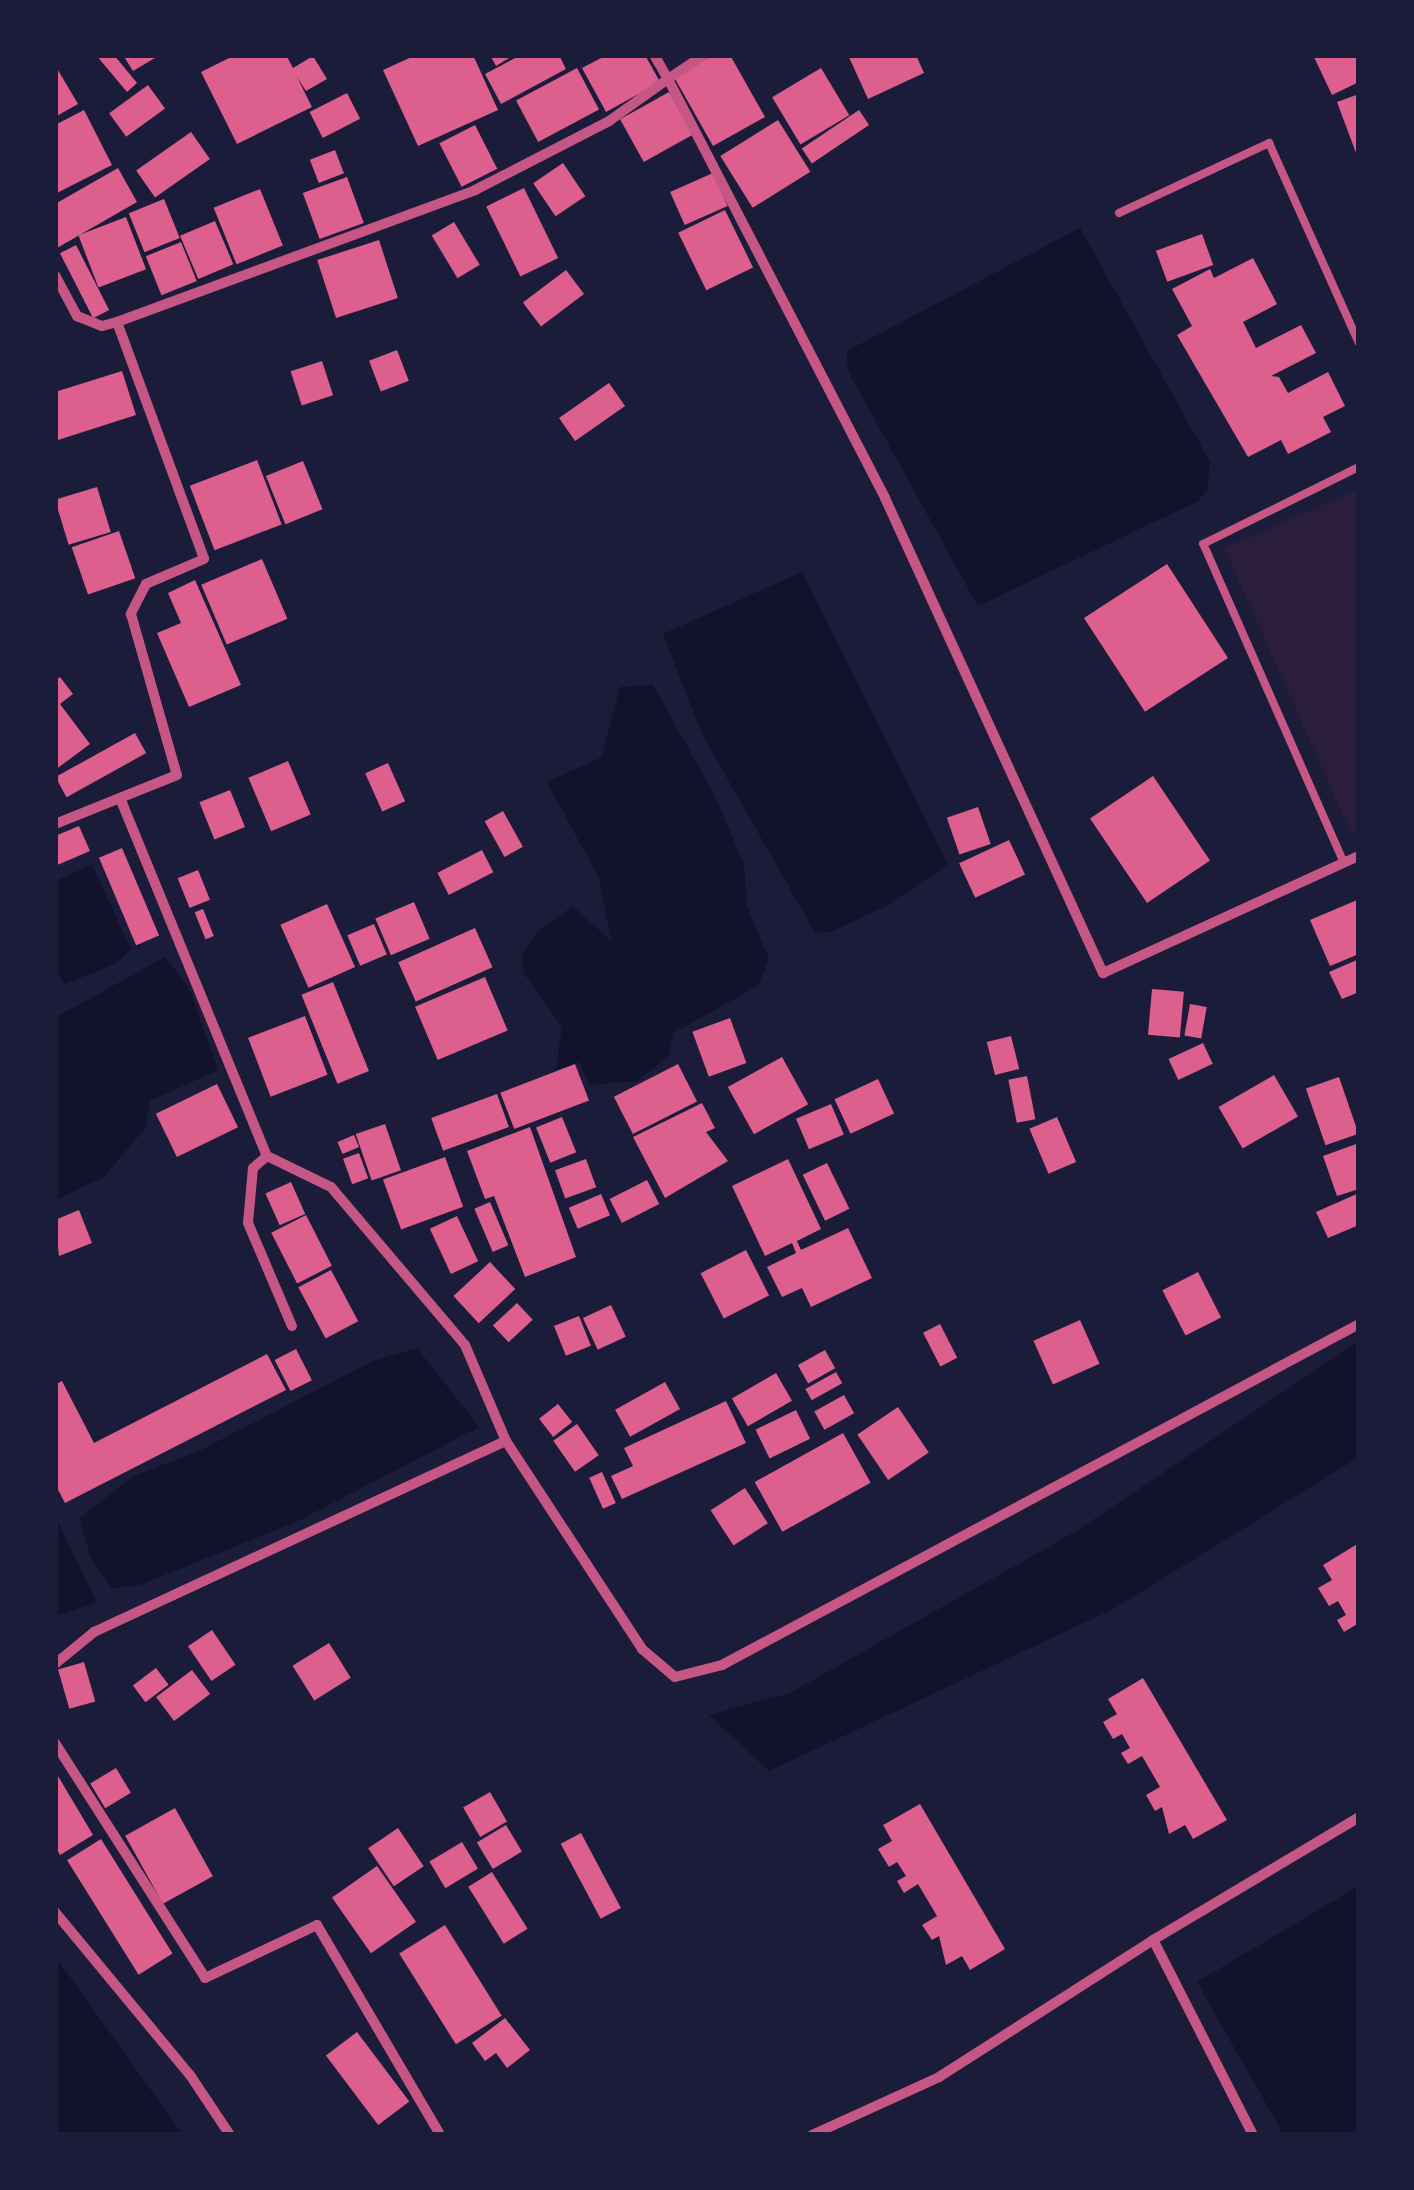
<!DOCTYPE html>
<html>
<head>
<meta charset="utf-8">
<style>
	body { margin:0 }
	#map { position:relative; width:1414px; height:2190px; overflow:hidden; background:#1b1b3a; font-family:"PT Sans Narrow",sans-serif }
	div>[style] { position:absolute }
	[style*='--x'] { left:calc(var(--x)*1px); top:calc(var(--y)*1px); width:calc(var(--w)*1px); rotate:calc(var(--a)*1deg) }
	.green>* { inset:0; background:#2a1e3b }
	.water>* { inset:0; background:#12122b }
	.building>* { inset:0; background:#dd5f8e; transform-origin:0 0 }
	.service>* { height:8px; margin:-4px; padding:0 4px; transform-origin:4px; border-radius:4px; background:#c65784 }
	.minor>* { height:10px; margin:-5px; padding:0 5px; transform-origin:5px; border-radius:5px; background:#c65784 }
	span { translate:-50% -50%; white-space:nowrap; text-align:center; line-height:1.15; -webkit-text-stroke:10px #1b1b3a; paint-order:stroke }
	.frame { position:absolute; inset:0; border:58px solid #1b1b3a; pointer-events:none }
</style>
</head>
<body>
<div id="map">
	<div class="green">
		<div style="clip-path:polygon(1359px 489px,1359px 831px,1351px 834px,1224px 548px)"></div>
	</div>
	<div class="water">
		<div style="clip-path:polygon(1080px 228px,1210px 462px,1207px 490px,1198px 501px,978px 606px,848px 371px,847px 351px)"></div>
		<div style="clip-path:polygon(802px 572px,948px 865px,886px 906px,833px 931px,815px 933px,701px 732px,663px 634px)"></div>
		<div style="clip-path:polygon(653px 685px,714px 794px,744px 864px,747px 906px,769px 959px,758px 986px,673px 1033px,669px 1056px,637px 1081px,590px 1085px,579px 1062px,556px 1070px,562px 1027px,525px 975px,521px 956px,537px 932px,573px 906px,611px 941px,599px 878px,547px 782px,602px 757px,620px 687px)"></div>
		<div style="clip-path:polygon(92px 865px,131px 949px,115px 964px,65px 984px,55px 970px,55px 881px)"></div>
		<div style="clip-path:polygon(165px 957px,189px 988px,218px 1070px,150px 1101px,145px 1128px,104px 1177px,55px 1200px,55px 1018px)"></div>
		<div style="clip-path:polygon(1359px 1341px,1359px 1457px,1115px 1608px,769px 1771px,709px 1715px,790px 1693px,1075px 1532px)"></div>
		<div style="clip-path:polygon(417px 1348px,479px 1427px,298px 1521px,140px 1585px,112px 1588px,90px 1557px,80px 1518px,133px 1476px,197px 1452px,373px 1361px)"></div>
		<div style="clip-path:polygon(55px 1516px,97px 1603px,55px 1616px)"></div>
		<div style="clip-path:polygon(1359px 1886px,1359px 2135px,1284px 2135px,1197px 1982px)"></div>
		<div style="clip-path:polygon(55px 1956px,183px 2135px,55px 2135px)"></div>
	</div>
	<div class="building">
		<div style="clip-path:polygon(96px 55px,114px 55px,137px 83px,127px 92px)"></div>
		<div style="clip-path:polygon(123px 55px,160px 55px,133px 71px)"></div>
		<div style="clip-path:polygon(235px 55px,286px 55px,293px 68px,313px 56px,327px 79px,306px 91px,297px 77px,312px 107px,237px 144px,201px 72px)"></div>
		<div style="clip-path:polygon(416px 55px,473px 55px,498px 110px,418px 146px,383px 70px)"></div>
		<div style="clip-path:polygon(490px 55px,514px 55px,496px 66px)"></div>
		<div style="clip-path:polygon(521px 55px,559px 55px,566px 69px,501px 104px,485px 74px)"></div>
		<div style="clip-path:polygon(607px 55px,645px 55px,660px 82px,606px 112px,582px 68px)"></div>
		<div style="clip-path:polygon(714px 55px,730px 55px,765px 117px,713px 146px,674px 77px)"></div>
		<div style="clip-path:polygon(848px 55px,916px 55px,924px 73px,868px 99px)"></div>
		<div style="clip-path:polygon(1313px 55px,1359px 55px,1359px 82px,1332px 95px)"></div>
		<div style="clip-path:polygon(55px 65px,78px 104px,55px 117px)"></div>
		<div style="left:577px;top:68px;width:47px;height:69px;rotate:62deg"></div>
		<div style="left:821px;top:68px;width:55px;height:57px;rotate:59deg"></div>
		<div style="left:148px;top:85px;width:29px;height:48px;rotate:54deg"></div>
		<div style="left:669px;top:92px;width:49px;height:56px;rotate:61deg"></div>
		<div style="left:347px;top:93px;width:29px;height:42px;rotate:63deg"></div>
		<div style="clip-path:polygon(1359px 94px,1359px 161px,1337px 102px)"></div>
		<div style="clip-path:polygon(84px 110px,112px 165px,55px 194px,55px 125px)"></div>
		<div style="left:859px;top:110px;width:18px;height:69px;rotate:56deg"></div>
		<div style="left:778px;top:120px;width:61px;height:68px;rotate:58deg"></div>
		<div style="left:475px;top:125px;width:49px;height:40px;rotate:63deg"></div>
		<div style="left:191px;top:132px;width:33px;height:67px;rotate:55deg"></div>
		<div style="left:335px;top:150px;width:25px;height:27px;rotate:69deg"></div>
		<div style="left:563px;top:163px;width:40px;height:36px;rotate:56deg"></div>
		<div style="clip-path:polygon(118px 168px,137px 202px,57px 248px,55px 204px)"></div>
		<div style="left:713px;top:173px;width:36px;height:47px;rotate:66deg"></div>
		<div style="left:347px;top:177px;width:49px;height:47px;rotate:70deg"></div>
		<div style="left:524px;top:188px;width:78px;height:42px;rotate:64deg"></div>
		<div style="left:260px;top:189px;width:61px;height:50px;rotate:68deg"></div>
		<div style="left:164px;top:199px;width:42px;height:38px;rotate:68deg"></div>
		<div style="left:725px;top:210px;width:64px;height:52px;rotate:64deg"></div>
		<div style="left:126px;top:217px;width:56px;height:51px;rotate:69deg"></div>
		<div style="left:215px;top:221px;width:47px;height:38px;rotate:67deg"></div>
		<div style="left:454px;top:222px;width:50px;height:26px;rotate:59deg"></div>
		<div style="left:1202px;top:234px;width:33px;height:49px;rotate:70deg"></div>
		<div style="left:379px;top:240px;width:61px;height:65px;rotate:72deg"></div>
		<div style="left:181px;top:242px;width:42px;height:38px;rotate:68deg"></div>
		<div style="left:76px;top:245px;width:73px;height:18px;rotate:63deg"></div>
		<div style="clip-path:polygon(1253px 258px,1277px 304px,1243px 322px,1256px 348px,1301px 325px,1316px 353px,1271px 376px,1279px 377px,1288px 393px,1328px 372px,1345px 406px,1323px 417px,1331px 432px,1288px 454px,1281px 440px,1248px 457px,1177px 335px,1192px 326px,1172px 289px,1210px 269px,1214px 278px)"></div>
		<div style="left:566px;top:270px;width:30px;height:54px;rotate:53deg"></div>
		<div style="left:397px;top:350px;width:33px;height:30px;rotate:69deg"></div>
		<div style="left:322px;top:361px;width:36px;height:33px;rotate:72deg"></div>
		<div style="clip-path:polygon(122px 371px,136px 415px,55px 441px,55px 392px)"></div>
		<div style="left:609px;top:383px;width:28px;height:61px;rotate:55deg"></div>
		<div style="left:257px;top:460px;width:69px;height:72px;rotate:69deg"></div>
		<div style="left:303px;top:461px;width:52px;height:40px;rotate:68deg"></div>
		<div style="left:97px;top:487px;width:47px;height:44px;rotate:73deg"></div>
		<div style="left:119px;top:531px;width:50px;height:50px;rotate:71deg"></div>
		<div style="left:262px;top:559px;width:65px;height:66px;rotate:67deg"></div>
		<div style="left:1167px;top:564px;width:112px;height:99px;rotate:57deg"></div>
		<div style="clip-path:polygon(195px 580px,241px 685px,189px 707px,157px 633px,181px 623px,168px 593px)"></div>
		<div style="clip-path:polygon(60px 677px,73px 694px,60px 704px,90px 744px,55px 770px,55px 681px)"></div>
		<div style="left:135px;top:733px;width:23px;height:91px;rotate:61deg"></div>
		<div style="left:288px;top:761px;width:58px;height:43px;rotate:67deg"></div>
		<div style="left:388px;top:763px;width:42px;height:25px;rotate:66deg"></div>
		<div style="left:1153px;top:776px;width:102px;height:76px;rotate:56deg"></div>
		<div style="left:230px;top:790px;width:40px;height:33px;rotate:68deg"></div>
		<div style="left:978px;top:807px;width:39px;height:33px;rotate:71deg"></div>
		<div style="left:503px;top:811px;width:41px;height:21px;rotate:61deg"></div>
		<div style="clip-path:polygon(79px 826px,90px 851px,55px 866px,55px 836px)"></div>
		<div style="left:1009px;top:840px;width:38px;height:55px;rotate:65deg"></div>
		<div style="left:122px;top:848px;width:95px;height:25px;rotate:67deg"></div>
		<div style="left:482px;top:850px;width:25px;height:50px;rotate:63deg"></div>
		<div style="left:198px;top:870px;width:32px;height:22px;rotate:68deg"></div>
		<div style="clip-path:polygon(1357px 900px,1359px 954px,1330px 966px,1310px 920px)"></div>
		<div style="left:414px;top:902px;width:40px;height:42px;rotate:67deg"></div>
		<div style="left:327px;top:904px;width:69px;height:51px;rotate:66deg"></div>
		<div style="left:203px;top:909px;width:29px;height:9px;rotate:68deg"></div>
		<div style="left:374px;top:924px;width:33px;height:29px;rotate:67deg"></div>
		<div style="left:475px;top:928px;width:43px;height:84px;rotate:66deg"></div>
		<div style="clip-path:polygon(1359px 959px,1359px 992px,1342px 999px,1329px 972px)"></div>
		<div style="left:485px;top:977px;width:58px;height:76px;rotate:67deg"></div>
		<div style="left:333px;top:982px;width:96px;height:34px;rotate:68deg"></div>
		<div style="left:1152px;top:989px;width:32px;height:46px;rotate:5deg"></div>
		<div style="left:1190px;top:1004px;width:17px;height:32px;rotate:10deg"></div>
		<div style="left:305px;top:1016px;width:63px;height:61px;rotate:69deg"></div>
		<div style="left:730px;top:1018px;width:48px;height:40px;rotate:70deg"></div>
		<div style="left:1011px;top:1036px;width:34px;height:25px;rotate:76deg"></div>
		<div style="left:1203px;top:1043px;width:23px;height:38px;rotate:65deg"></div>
		<div style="left:782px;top:1057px;width:54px;height:62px;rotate:61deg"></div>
		<div style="left:575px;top:1064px;width:39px;height:80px;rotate:69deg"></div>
		<div style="left:678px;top:1064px;width:42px;height:72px;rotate:63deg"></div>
		<div style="left:1274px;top:1075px;width:48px;height:64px;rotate:60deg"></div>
		<div style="left:1027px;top:1076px;width:44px;height:19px;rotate:79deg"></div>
		<div style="left:1339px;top:1077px;width:60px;height:35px;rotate:71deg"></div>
		<div style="left:878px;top:1079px;width:38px;height:48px;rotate:65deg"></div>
		<div style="left:217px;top:1084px;width:48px;height:68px;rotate:64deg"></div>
		<div style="left:497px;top:1094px;width:35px;height:70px;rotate:70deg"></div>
		<div style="clip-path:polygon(702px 1103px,715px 1128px,706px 1132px,728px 1161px,665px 1198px,633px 1137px)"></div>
		<div style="left:831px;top:1104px;width:33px;height:38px;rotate:67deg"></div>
		<div style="left:562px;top:1117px;width:38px;height:28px;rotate:68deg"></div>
		<div style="left:1057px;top:1117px;width:49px;height:30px;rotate:67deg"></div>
		<div style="left:385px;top:1124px;width:49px;height:31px;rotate:71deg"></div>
		<div style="clip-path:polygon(530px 1127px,576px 1257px,525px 1277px,494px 1196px,485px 1199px,467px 1151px)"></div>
		<div style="left:354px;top:1135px;width:13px;height:18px;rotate:67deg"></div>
		<div style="clip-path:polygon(1359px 1143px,1359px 1189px,1337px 1196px,1323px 1156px)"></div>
		<div style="left:359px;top:1153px;width:27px;height:17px;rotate:70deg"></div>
		<div style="left:445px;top:1157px;width:53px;height:66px;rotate:70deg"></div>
		<div style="left:586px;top:1159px;width:30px;height:33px;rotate:70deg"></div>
		<div style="clip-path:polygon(788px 1159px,821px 1229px,797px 1241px,801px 1250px,848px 1228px,872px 1278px,811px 1307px,802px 1288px,782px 1297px,767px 1267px,796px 1253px,792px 1243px,765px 1256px,732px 1186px)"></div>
		<div style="left:827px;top:1163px;width:51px;height:27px;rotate:64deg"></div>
		<div style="left:647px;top:1180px;width:27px;height:42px;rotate:63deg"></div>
		<div style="left:291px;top:1182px;width:35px;height:28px;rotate:66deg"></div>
		<div style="clip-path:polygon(1359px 1193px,1359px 1225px,1328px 1238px,1316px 1212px)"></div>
		<div style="left:601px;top:1194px;width:23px;height:35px;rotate:67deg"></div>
		<div style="left:490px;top:1202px;width:47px;height:17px;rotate:67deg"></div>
		<div style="clip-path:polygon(79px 1210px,92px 1243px,59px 1256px,55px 1220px)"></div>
		<div style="left:306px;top:1215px;width:57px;height:39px;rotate:63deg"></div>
		<div style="left:457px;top:1216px;width:50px;height:30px;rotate:65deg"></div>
		<div style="left:746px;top:1250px;width:51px;height:51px;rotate:63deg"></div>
		<div style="left:490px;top:1262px;width:37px;height:50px;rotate:47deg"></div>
		<div style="left:331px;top:1270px;width:58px;height:37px;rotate:62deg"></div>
		<div style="left:1198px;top:1272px;width:51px;height:40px;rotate:63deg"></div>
		<div style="left:517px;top:1303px;width:23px;height:33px;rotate:47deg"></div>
		<div style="left:611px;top:1305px;width:35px;height:31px;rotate:65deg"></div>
		<div style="left:579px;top:1316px;width:32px;height:27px;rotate:68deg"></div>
		<div style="left:1080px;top:1320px;width:48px;height:51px;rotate:66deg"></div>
		<div style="left:940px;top:1324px;width:38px;height:19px;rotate:63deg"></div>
		<div style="left:296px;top:1349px;width:35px;height:24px;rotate:63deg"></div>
		<div style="left:825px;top:1350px;width:21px;height:31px;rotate:61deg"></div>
		<div style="clip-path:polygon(267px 1354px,286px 1390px,65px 1503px,55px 1484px,55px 1385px,62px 1381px,94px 1443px)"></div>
		<div style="left:836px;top:1372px;width:13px;height:35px;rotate:61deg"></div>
		<div style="left:776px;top:1373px;width:32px;height:51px;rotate:60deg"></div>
		<div style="left:665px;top:1382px;width:31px;height:57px;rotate:61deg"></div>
		<div style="left:844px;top:1395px;width:21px;height:34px;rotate:61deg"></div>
		<div style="clip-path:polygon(726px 1401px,746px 1443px,622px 1499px,611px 1476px,633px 1466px,624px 1448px)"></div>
		<div style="left:558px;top:1404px;width:23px;height:24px;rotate:52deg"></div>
		<div style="left:898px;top:1407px;width:55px;height:49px;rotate:56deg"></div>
		<div style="left:796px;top:1410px;width:32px;height:45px;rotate:64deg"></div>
		<div style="left:577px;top:1424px;width:38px;height:29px;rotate:55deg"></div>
		<div style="left:843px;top:1433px;width:57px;height:101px;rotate:61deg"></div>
		<div style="left:602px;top:1472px;width:34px;height:14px;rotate:66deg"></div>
		<div style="left:745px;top:1488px;width:42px;height:41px;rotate:57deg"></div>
		<div style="clip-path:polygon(1359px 1543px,1359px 1623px,1344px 1632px,1337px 1620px,1346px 1615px,1338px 1601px,1329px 1606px,1318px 1588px,1332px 1580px,1323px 1565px)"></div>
		<div style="left:212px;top:1630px;width:42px;height:29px;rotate:56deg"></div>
		<div style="left:329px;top:1643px;width:41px;height:43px;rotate:58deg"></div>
		<div style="left:84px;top:1662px;width:41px;height:27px;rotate:74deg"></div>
		<div style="left:156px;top:1668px;width:21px;height:29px;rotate:53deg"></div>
		<div style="left:192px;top:1670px;width:30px;height:45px;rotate:53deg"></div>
		<div style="clip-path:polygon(1143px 1678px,1227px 1820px,1193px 1839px,1185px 1825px,1169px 1834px,1162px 1807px,1155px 1811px,1146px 1795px,1160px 1787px,1142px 1756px,1128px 1764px,1121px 1753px,1130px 1748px,1122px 1734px,1113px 1739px,1103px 1722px,1117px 1714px,1108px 1699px)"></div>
		<div style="left:116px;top:1768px;width:29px;height:30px;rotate:59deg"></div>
		<div style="clip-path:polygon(55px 1771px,93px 1835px,60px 1855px,55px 1846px)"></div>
		<div style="left:490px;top:1792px;width:34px;height:31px;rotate:60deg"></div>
		<div style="clip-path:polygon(920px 1804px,1005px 1949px,970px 1970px,962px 1956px,946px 1965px,939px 1936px,932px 1940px,922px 1925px,937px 1916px,918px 1884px,904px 1893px,897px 1881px,906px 1876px,897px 1862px,889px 1867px,878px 1849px,892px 1841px,883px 1825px)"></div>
		<div style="left:175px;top:1808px;width:78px;height:57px;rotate:61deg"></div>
		<div style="left:506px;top:1825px;width:31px;height:34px;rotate:59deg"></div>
		<div style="left:398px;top:1828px;width:46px;height:36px;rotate:56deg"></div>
		<div style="left:581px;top:1833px;width:85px;height:23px;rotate:62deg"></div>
		<div style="left:101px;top:1839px;width:135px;height:40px;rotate:58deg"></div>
		<div style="left:462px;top:1842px;width:31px;height:38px;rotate:59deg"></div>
		<div style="left:377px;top:1866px;width:68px;height:55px;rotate:55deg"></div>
		<div style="left:492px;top:1872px;width:67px;height:28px;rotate:58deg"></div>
		<div style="left:445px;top:1925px;width:107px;height:54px;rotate:58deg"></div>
		<div style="clip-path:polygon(505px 2018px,530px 2050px,507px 2068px,496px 2053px,485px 2061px,472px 2043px)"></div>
		<div style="left:357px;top:2032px;width:87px;height:39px;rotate:53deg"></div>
	</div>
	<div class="service">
		<div style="--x:1119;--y:213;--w:166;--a:-25"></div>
		<div style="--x:1269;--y:143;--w:219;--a:65.8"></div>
		<div style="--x:1344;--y:863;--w:349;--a:-113.8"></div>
		<div style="--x:1203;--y:544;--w:174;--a:-26.3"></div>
	</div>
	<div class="minor">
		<div style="--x:704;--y:55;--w:43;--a:146.3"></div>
		<div style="--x:668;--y:79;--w:472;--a:62.6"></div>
		<div style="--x:885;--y:498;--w:523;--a:65.35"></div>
		<div style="--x:1103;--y:973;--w:281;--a:-24.6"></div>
		<div style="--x:55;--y:275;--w:47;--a:61.8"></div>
		<div style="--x:77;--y:316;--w:27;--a:22"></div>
		<div style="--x:102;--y:326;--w:16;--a:-15"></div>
		<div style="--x:117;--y:322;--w:252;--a:69.8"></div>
		<div style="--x:204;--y:559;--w:63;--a:156.7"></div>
		<div style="--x:146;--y:584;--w:34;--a:117"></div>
		<div style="--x:131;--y:614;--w:167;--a:74.1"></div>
		<div style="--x:177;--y:775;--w:131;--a:158.1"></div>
		<div style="--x:117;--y:322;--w:382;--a:-20.2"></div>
		<div style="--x:475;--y:190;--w:151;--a:-27.2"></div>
		<div style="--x:609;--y:121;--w:72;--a:-35.4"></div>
		<div style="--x:668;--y:79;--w:28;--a:-120"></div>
		<div style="--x:120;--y:798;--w:387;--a:67.7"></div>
		<div style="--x:267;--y:1156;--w:71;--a:25.8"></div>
		<div style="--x:331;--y:1187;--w:207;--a:49.7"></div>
		<div style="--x:465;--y:1345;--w:104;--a:66.9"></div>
		<div style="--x:506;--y:1441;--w:249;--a:56.8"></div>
		<div style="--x:642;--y:1649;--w:43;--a:40.3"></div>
		<div style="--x:675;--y:1677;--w:49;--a:-14.3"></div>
		<div style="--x:722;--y:1665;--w:723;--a:-28.16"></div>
		<div style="--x:267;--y:1156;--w:18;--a:139"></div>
		<div style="--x:253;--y:1168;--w:55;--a:95.2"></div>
		<div style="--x:248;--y:1223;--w:112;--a:66.9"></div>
		<div style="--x:55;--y:1664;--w:50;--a:-39.4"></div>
		<div style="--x:94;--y:1632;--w:454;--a:-24.9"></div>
		<div style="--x:55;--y:1743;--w:279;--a:57.4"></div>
		<div style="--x:205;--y:1978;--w:124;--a:-25.3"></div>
		<div style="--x:317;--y:1925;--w:243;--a:59.6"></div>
		<div style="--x:55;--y:1912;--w:212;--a:50.4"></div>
		<div style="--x:190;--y:2075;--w:72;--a:56.3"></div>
		<div style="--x:812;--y:2135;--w:140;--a:-24.5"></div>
		<div style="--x:939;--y:2077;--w:254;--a:-32.6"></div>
		<div style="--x:1253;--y:2135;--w:219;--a:-117.1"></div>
		<div style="--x:1153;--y:1940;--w:240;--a:-30.8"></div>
	</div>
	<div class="frame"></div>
</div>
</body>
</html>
